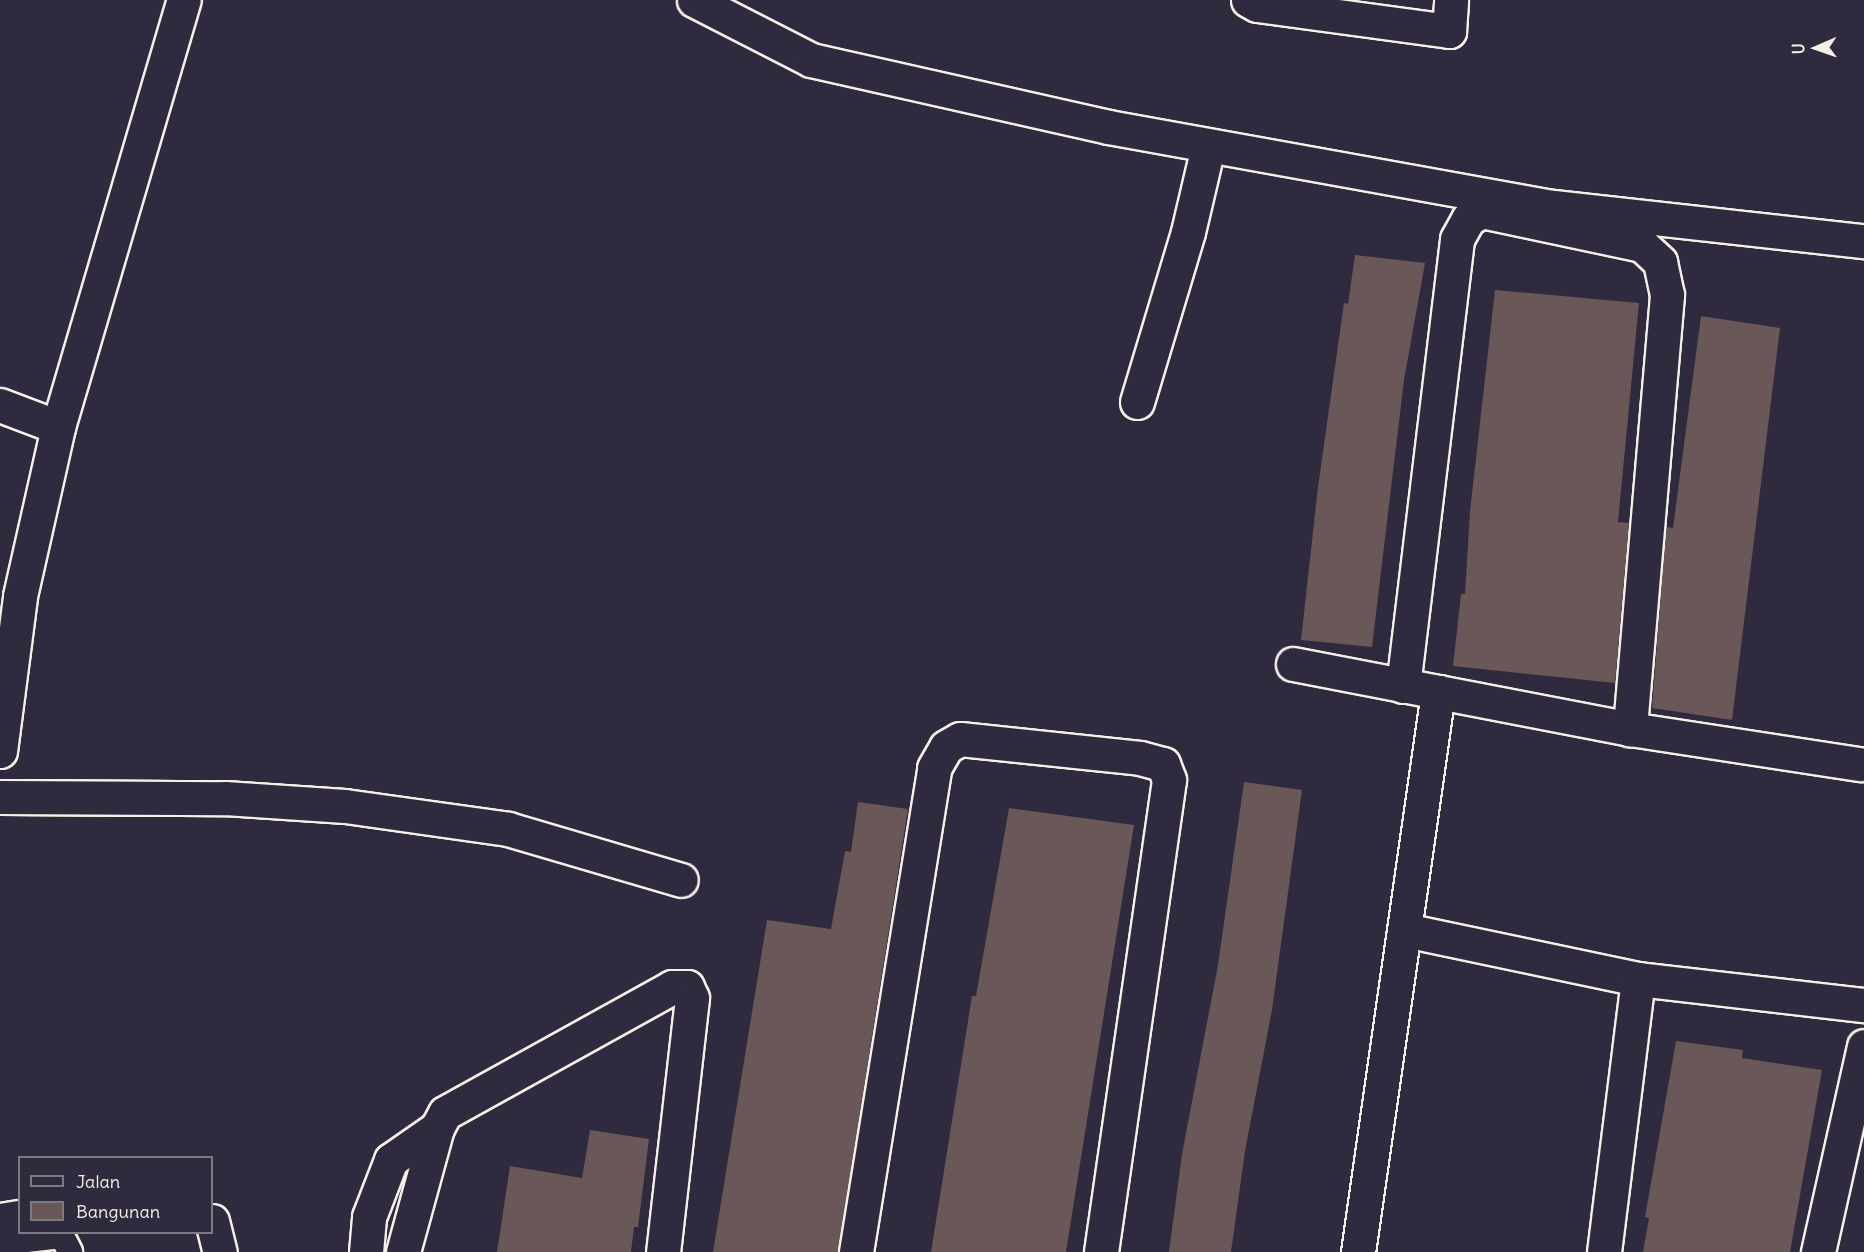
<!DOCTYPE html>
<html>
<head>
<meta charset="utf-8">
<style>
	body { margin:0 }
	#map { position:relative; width:1864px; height:1252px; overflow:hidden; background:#2f2a3d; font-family:Delius,sans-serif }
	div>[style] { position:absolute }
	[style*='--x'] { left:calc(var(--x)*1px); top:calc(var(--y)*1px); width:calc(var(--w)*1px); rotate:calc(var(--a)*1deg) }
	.building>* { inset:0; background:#6a5758 }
	.roads { filter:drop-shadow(2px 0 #f4f1e8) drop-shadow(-2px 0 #f4f1e8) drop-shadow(0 2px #f4f1e8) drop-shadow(0 -2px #f4f1e8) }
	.service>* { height:24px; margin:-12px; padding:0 12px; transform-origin:12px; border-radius:12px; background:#2f2a3d }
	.minor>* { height:33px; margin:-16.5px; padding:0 16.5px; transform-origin:16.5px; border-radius:16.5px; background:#2f2a3d }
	span { translate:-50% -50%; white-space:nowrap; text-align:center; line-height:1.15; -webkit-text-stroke:5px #2f2a3d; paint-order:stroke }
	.legend { position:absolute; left:18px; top:1156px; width:195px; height:78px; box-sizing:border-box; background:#2f2a3d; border:2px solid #7e7a81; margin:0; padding:8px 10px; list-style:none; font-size:18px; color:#f4f1e8 }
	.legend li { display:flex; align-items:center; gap:12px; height:30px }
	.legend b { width:30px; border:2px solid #7e7a81 }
	.north { position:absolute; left:1786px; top:18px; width:60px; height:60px; -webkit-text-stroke:4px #2f2a3d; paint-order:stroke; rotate:268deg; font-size:16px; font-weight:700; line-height:24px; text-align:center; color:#f4f1e8 }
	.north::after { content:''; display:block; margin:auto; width:21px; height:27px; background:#f4f1e8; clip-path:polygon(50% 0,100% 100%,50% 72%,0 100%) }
</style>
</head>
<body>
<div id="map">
	<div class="building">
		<div style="clip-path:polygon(1355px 255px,1425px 263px,1404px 380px,1372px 647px,1301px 640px,1318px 487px,1344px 303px,1348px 304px)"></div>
		<div style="clip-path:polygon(1495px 290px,1639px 303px,1618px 522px,1629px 523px,1615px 683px,1453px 666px,1461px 594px,1465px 594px,1470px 511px)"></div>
		<div style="clip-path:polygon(1701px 316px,1780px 328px,1732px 720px,1652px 708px,1666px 527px,1673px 528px)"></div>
		<div style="clip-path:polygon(1244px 782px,1302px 790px,1272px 1010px,1245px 1151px,1231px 1252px,1169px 1252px,1182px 1154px,1218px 965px)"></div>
		<div style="clip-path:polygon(858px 802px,908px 809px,838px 1252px,713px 1252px,767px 920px,831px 929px,845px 851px,851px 852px)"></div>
		<div style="clip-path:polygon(1009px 808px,1134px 825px,1066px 1252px,931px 1252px,972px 996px,976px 996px)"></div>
		<div style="clip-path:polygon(1676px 1041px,1743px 1050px,1742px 1058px,1822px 1070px,1790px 1252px,1643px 1252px,1649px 1218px,1645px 1217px)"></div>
		<div style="clip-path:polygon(590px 1130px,649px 1139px,638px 1227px,634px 1227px,631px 1252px,497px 1252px,510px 1166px,582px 1178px)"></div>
	</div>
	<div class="roads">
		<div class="service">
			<div style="--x:0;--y:1243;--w:62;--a:-6.4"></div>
			<div style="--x:62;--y:1236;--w:18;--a:63"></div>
		</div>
		<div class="minor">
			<div style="--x:694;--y:0;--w:131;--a:27.1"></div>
			<div style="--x:811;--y:60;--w:304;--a:12.7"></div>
			<div style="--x:1108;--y:127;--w:453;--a:10.2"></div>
			<div style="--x:1554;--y:207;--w:312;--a:6.3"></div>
			<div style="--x:1248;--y:0;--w:10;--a:29"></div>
			<div style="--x:1257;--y:5;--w:194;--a:7.7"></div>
			<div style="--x:1449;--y:31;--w:31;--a:-86"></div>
			<div style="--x:1137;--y:402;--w:177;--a:-73.3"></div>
			<div style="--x:1188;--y:232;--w:87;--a:-76.8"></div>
			<div style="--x:0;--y:405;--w:62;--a:20.8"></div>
			<div style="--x:1293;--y:664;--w:343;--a:10.9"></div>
			<div style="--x:1630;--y:729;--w:233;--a:8.7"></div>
			<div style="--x:1403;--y:686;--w:450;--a:-83.1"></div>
			<div style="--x:1457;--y:239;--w:23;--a:-61"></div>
			<div style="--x:1468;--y:219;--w:16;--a:-30"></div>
			<div style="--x:1482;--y:211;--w:164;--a:12"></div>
			<div style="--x:1642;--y:245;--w:25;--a:43"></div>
			<div style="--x:1660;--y:262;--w:34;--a:78"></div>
			<div style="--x:1667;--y:295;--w:436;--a:94.9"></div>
			<div style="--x:0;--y:751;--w:156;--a:-82.6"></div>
			<div style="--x:20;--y:596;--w:173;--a:-77.3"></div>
			<div style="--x:58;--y:427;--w:445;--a:-73.6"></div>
			<div style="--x:0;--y:797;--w:225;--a:0.3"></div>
			<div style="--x:225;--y:798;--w:120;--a:3.8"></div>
			<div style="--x:345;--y:806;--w:165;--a:8"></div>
			<div style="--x:508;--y:829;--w:180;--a:16.4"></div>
			<div style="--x:1405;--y:930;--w:238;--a:11.9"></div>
			<div style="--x:1638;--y:979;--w:227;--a:6.6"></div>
			<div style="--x:0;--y:1220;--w:20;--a:-9"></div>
			<div style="--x:212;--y:1221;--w:32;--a:76"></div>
			<div style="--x:366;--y:1252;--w:35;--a:-85"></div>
			<div style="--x:369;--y:1217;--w:61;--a:-68.9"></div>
			<div style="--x:391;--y:1160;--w:56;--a:-34.8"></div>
			<div style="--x:403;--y:1252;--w:129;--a:-74.7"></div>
			<div style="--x:437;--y:1128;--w:17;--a:-62"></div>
			<div style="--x:445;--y:1113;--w:260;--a:-29"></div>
			<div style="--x:672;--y:987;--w:15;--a:0"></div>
			<div style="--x:687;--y:987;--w:12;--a:66"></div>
			<div style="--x:692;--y:998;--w:256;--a:96.5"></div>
			<div style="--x:856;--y:1252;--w:490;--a:-80.8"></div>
			<div style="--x:934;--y:768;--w:24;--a:-60"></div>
			<div style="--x:946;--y:747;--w:16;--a:-30"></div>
			<div style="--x:960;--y:739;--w:181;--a:6"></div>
			<div style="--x:1140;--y:758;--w:24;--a:15"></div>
			<div style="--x:1163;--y:764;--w:17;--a:69"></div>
			<div style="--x:1169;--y:780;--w:477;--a:98.2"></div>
			<div style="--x:1358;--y:1252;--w:566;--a:-81.87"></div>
			<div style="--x:1604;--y:1252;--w:275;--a:-82.9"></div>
			<div style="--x:1818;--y:1252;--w:211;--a:-77.4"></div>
		</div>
	</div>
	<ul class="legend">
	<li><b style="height:8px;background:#2f2a3d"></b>Jalan</li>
	<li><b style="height:16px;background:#6a5758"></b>Bangunan</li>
	</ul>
	<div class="north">U</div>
</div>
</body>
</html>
